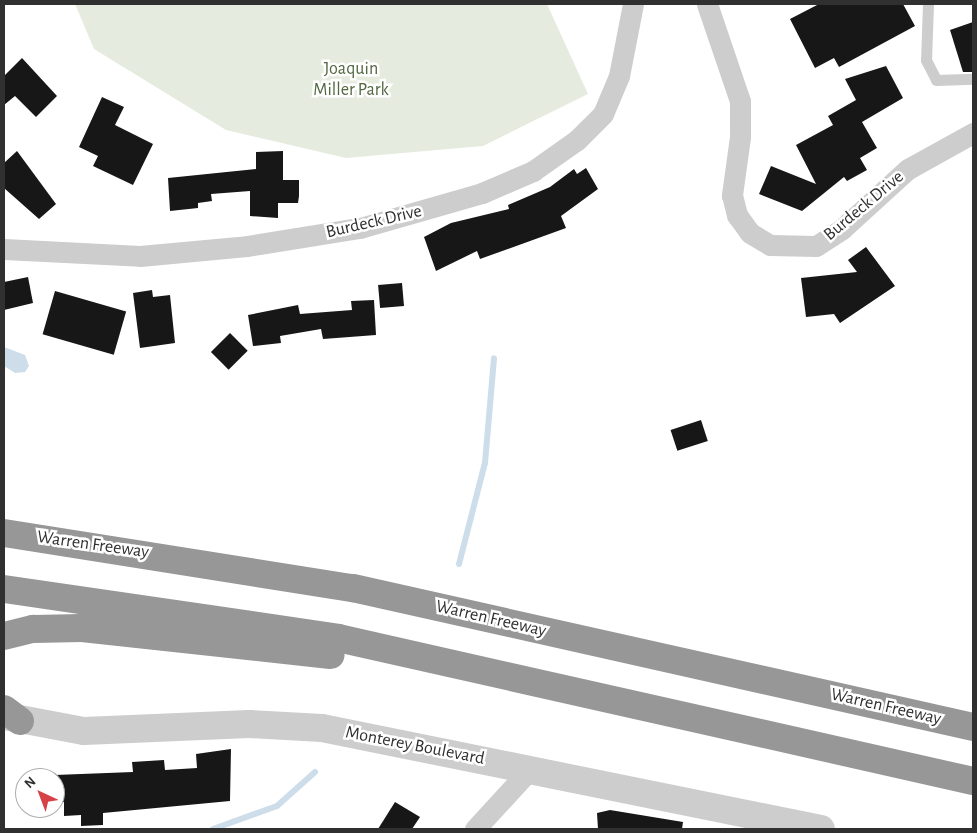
<!DOCTYPE html>
<html>
<head>
<meta charset="utf-8">
<style>
	body { margin:0 }
	#map { position:relative; width:977px; height:833px; overflow:hidden; background:#fff; font-family:"Alegreya Sans",sans-serif }
	div>[style] { position:absolute }
	[style*='--x'] { left:calc(var(--x)*1px); top:calc(var(--y)*1px); width:calc(var(--w)*1px); rotate:calc(var(--a)*1deg) }
	.green>* { inset:0; background:#e5ecdf }
	.water>* { inset:0; background:#cdddea }
	.stream>* { height:6px; margin:-3px; padding:0 3px; transform-origin:3px; border-radius:3px; background:#cdddea }
	.building>* { inset:0; background:#171717; transform-origin:0 0 }
	.service>* { height:11px; margin:-5.5px; padding:0 5.5px; transform-origin:5.5px; border-radius:5.5px; background:#cdcdcd }
	.minor>* { height:21px; margin:-10.5px; padding:0 10.5px; transform-origin:10.5px; border-radius:10.5px; background:#cdcdcd }
	.tertiary>* { height:28px; margin:-14px; padding:0 14px; transform-origin:14px; border-radius:14px; background:#cdcdcd }
	.motorway>* { height:28px; margin:-14px; padding:0 14px; transform-origin:14px; border-radius:14px; background:#979797 }
	span { translate:-50% -50%; white-space:nowrap; text-align:center; line-height:1.15; -webkit-text-stroke:5px #fff; paint-order:stroke }
	.park-label { font-size:18px; color:#526841 }
	.street-label { font-size:18px; color:#303030 }
	.frame { position:absolute; inset:0; border:5px solid #303030; pointer-events:none }
	.north { position:absolute; left:15px; top:768px; width:50px; height:50px; box-sizing:border-box; background:#fff; border:1px solid #acacac; border-radius:50%; rotate:317deg; font-size:14px; font-weight:700; line-height:20px; text-align:center; color:#303030 }
	.north::after { content:''; display:block; margin:auto; width:18px; height:22px; background:#d74247; clip-path:polygon(50% 0,100% 100%,50% 72%,0 100%) }
</style>
</head>
<body>
<div id="map">
	<div class="green">
		<div style="clip-path:polygon(75px 4px,547px 4px,588px 94px,483px 146px,346px 158px,226px 130px,94px 49px)"></div>
	</div>
	<div class="water">
		<div style="clip-path:polygon(4px 347px,25px 355px,29px 366px,25px 372px,15px 373px,4px 366px)"></div>
	</div>
	<div class="stream">
		<div style="--x:459;--y:564;--w:104;--a:-75.6"></div>
		<div style="--x:485;--y:463;--w:105;--a:-85.1"></div>
		<div style="--x:213;--y:829;--w:68;--a:-19.8"></div>
		<div style="--x:277;--y:806;--w:51;--a:-41.8"></div>
	</div>
	<div class="building">
		<div style="clip-path:polygon(819px 4px,903px 4px,915px 26px,839px 67px,834px 58px,815px 68px,790px 19px)"></div>
		<div style="clip-path:polygon(973px 22px,973px 72px,963px 72px,950px 30px)"></div>
		<div style="clip-path:polygon(22px 58px,57px 96px,36px 117px,15px 96px,4px 105px,4px 76px)"></div>
		<div style="clip-path:polygon(886px 66px,903px 98px,862px 122px,877px 148px,860px 158px,867px 170px,847px 181px,844px 177px,802px 211px,759px 194px,771px 166px,816px 184px,796px 145px,833px 125px,828px 116px,856px 100px,845px 79px)"></div>
		<div style="clip-path:polygon(102px 97px,124px 107px,115px 125px,153px 144px,133px 185px,93px 166px,98px 156px,79px 147px)"></div>
		<div style="clip-path:polygon(17px 151px,56px 204px,39px 219px,4px 188px,4px 163px)"></div>
		<div style="clip-path:polygon(283px 151px,283px 180px,299px 180px,299px 196px,298px 203px,278px 203px,278px 218px,250px 216px,250px 191px,211px 194px,212px 201px,198px 203px,198px 208px,170px 211px,168px 178px,256px 169px,256px 152px)"></div>
		<div style="clip-path:polygon(586px 168px,598px 189px,561px 216px,566px 228px,480px 259px,477px 251px,436px 271px,424px 237px,451px 223px,509px 209px,508px 205px,550px 187px,574px 169px,577px 174px)"></div>
		<div style="clip-path:polygon(866px 247px,895px 286px,840px 323px,834px 314px,806px 317px,801px 278px,857px 272px,848px 260px)"></div>
		<div style="clip-path:polygon(28px 277px,33px 303px,4px 310px,4px 282px)"></div>
		<div style="left:402px;top:283px;width:23px;height:24px;rotate:85deg"></div>
		<div style="clip-path:polygon(152px 290px,153px 297px,170px 295px,175px 343px,140px 348px,133px 293px)"></div>
		<div style="left:55px;top:291px;width:74px;height:45px;rotate:16deg"></div>
		<div style="clip-path:polygon(374px 300px,376px 335px,323px 339px,321px 329px,280px 336px,281px 343px,253px 346px,248px 315px,298px 305px,300px 314px,352px 310px,351px 301px)"></div>
		<div style="left:230px;top:333px;width:25px;height:27px;rotate:45deg"></div>
		<div style="left:701px;top:420px;width:22px;height:32px;rotate:72deg"></div>
		<div style="clip-path:polygon(231px 749px,230px 801px,103px 813px,103px 825px,81px 826px,81px 815px,64px 816px,64px 802px,55px 803px,55px 775px,133px 772px,132px 762px,164px 760px,165px 770px,197px 768px,196px 754px)"></div>
		<div style="clip-path:polygon(395px 802px,420px 817px,412px 829px,378px 829px)"></div>
		<div style="clip-path:polygon(610px 810px,683px 822px,682px 829px,598px 829px,597px 813px)"></div>
	</div>
	<div class="service">
		<div style="--x:928;--y:4;--w:56;--a:92"></div>
		<div style="--x:926;--y:60;--w:22;--a:63"></div>
		<div style="--x:936;--y:80;--w:37;--a:-2"></div>
	</div>
	<div class="minor">
		<div style="--x:707;--y:4;--w:102;--a:71.2"></div>
		<div style="--x:740;--y:101;--w:36;--a:90"></div>
		<div style="--x:740;--y:137;--w:59;--a:97.9"></div>
		<div style="--x:732;--y:195;--w:21;--a:76"></div>
		<div style="--x:737;--y:215;--w:22;--a:54"></div>
		<div style="--x:750;--y:233;--w:23;--a:31"></div>
		<div style="--x:770;--y:245;--w:46;--a:1.2"></div>
		<div style="--x:816;--y:246;--w:31;--a:-33"></div>
		<div style="--x:842;--y:229;--w:89;--a:-42.3"></div>
		<div style="--x:908;--y:169;--w:74;--a:-29"></div>
		<div style="--x:4;--y:249;--w:136;--a:2.9"></div>
		<div style="--x:140;--y:256;--w:107;--a:-5.3"></div>
		<div style="--x:247;--y:246;--w:114;--a:-9.1"></div>
		<div style="--x:360;--y:228;--w:127;--a:-16"></div>
		<div style="--x:482;--y:193;--w:56;--a:-23.3"></div>
		<div style="--x:533;--y:171;--w:54;--a:-35.2"></div>
		<div style="--x:577;--y:140;--w:37;--a:-45"></div>
		<div style="--x:603;--y:114;--w:41;--a:-67.2"></div>
		<div style="--x:619;--y:76;--w:73;--a:-79"></div>
		<div style="--x:475;--y:829;--w:83;--a:-47.4"></div>
	</div>
	<div class="tertiary">
		<div style="--x:4;--y:716;--w:81;--a:10.6"></div>
		<div style="--x:84;--y:731;--w:165;--a:-2.4"></div>
		<div style="--x:249;--y:724;--w:73;--a:3.1"></div>
		<div style="--x:322;--y:728;--w:509;--a:11.44"></div>
	</div>
	<div class="motorway">
		<div style="--x:4;--y:533;--w:353;--a:9"></div>
		<div style="--x:353;--y:588;--w:635;--a:12.64"></div>
		<div style="--x:4;--y:589;--w:338;--a:8.3"></div>
		<div style="--x:338;--y:638;--w:651;--a:12.69"></div>
		<div style="--x:4;--y:636;--w:30;--a:-14"></div>
		<div style="--x:33;--y:629;--w:49;--a:-1.2"></div>
		<div style="--x:82;--y:628;--w:250;--a:6.2"></div>
		<div style="--x:4;--y:709;--w:20;--a:37"></div>
	</div>
	<div class="park-label">
		<span style="left:351px;top:80px">Joaquin<br>Miller Park</span>
	</div>
	<div class="street-label">
		<span style="left:864px;top:206px;rotate:-40deg">Burdeck Drive</span>
		<span style="left:374px;top:222px;rotate:-13deg">Burdeck Drive</span>
		<span style="left:93px;top:545px;rotate:8deg">Warren Freeway</span>
		<span style="left:491px;top:619px;rotate:13deg">Warren Freeway</span>
		<span style="left:886px;top:707px;rotate:13deg">Warren Freeway</span>
		<span style="left:415px;top:746px;rotate:11deg">Monterey Boulevard</span>
	</div>
	<div class="frame"></div>
	<div class="north">N</div>
</div>
</body>
</html>
